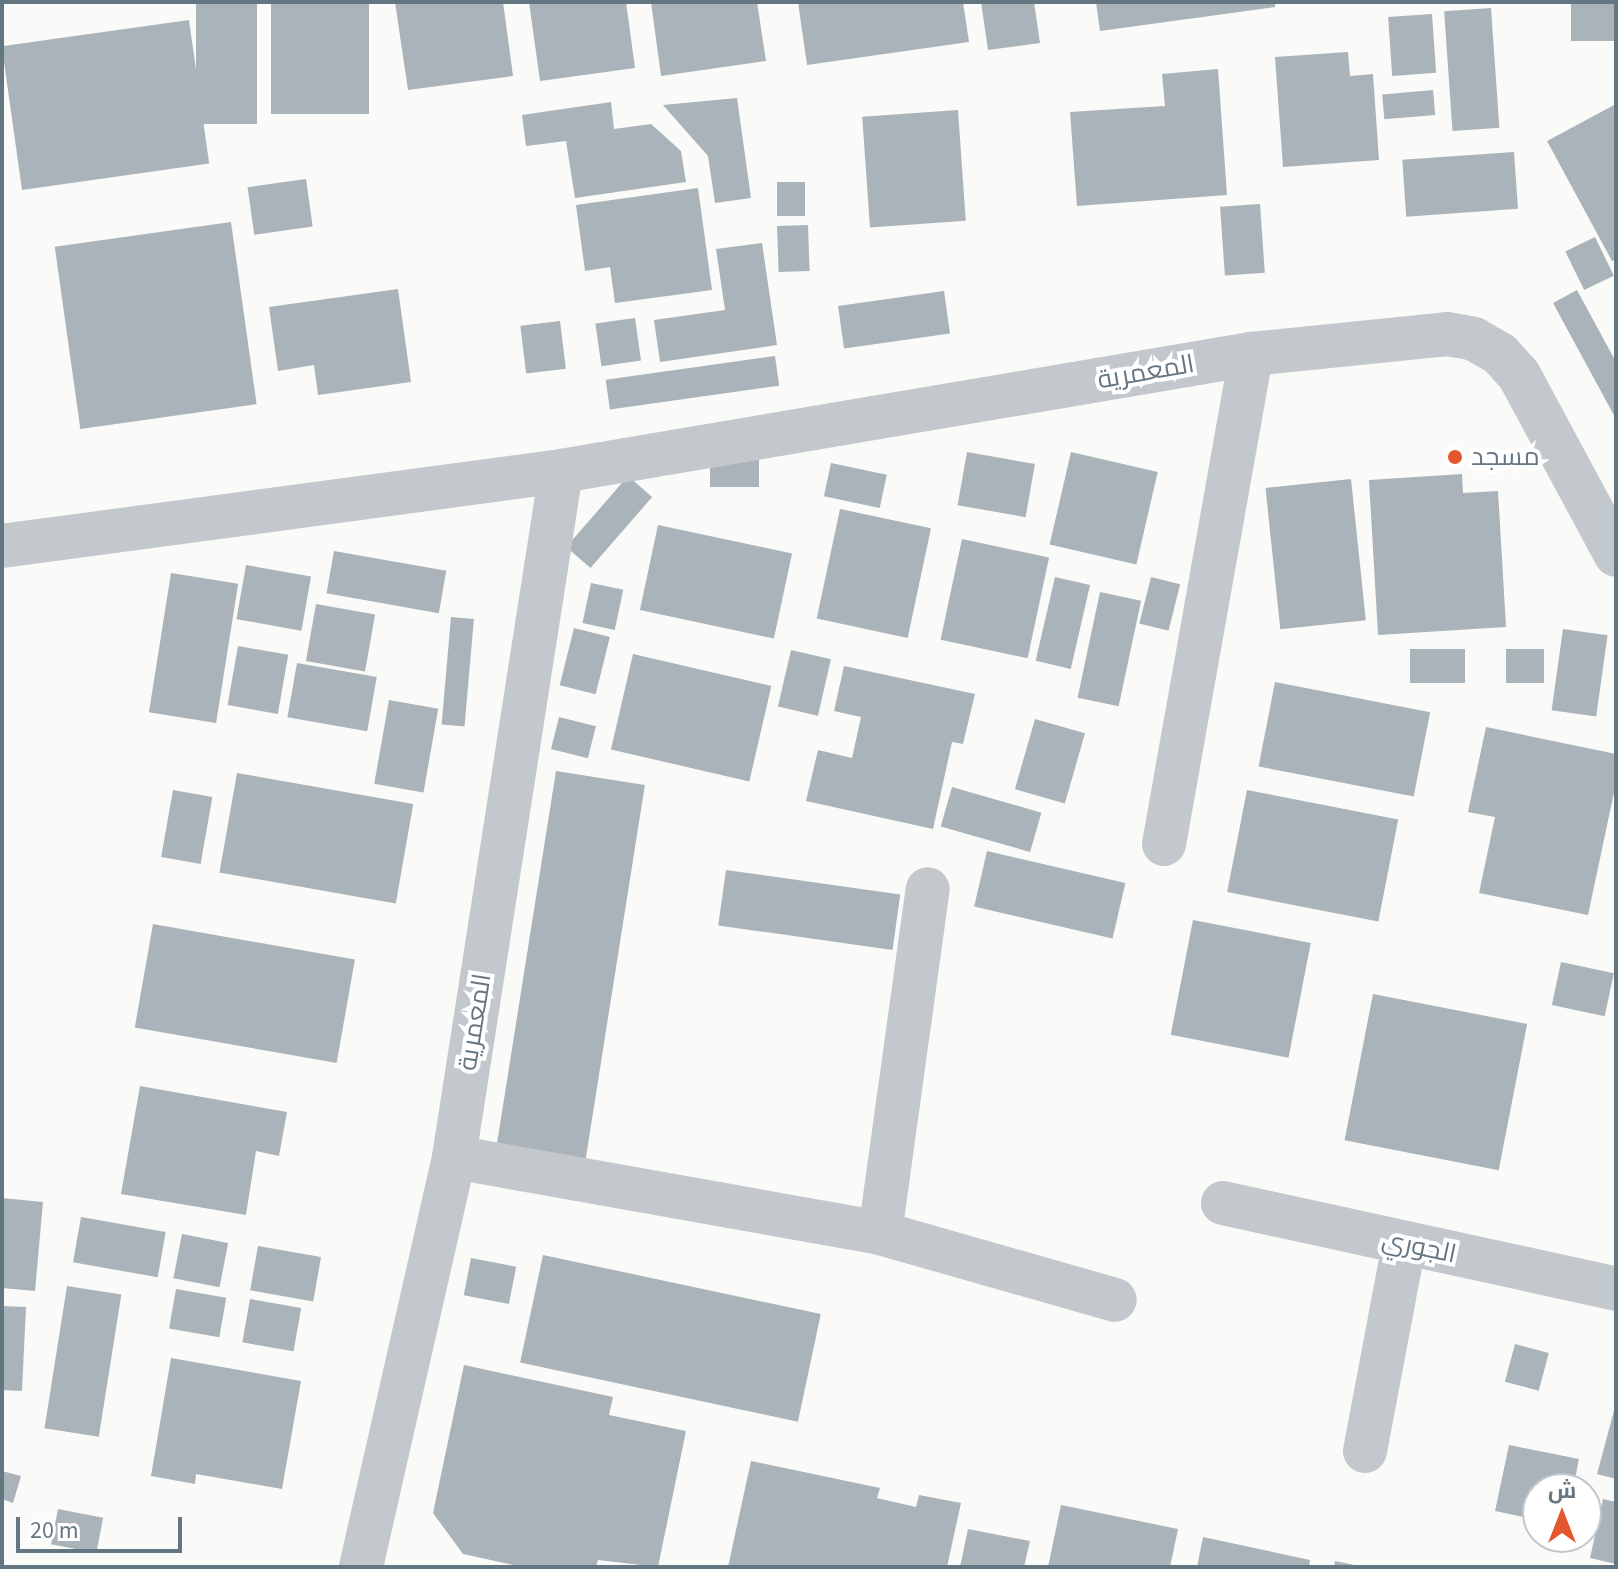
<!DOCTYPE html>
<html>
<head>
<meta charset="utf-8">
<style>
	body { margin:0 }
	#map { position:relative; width:1618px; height:1569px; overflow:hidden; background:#fafaf8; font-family:"Source Sans 3",Cairo,sans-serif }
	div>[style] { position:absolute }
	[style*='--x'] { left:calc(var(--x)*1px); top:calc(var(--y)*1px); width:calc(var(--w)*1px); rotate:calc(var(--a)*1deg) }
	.building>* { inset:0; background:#aab3b9; transform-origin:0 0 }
	.minor>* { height:44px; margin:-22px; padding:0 22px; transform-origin:22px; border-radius:22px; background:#c3c8cc }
	.dots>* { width:22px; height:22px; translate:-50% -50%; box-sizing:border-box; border:4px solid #fff; border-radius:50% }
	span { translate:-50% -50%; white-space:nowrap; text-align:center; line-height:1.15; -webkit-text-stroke:8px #fff; paint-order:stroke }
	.street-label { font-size:26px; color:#657683 }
	.poi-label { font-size:26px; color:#657683 }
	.left { translate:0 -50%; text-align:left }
	.frame { position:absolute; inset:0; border:4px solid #657683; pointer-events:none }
	.north { position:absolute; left:1522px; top:1473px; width:80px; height:80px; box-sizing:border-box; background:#fff; border:2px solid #c1c8cd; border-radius:50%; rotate:0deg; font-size:22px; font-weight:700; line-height:32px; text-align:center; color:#657683 }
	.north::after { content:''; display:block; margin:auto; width:28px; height:36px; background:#e4572e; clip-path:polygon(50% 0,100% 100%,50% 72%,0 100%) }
	.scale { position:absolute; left:16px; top:1517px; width:166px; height:36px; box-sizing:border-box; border:4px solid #657683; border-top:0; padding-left:10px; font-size:24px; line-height:28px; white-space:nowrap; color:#657683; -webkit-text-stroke:6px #fff; paint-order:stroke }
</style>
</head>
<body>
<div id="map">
	<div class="building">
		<div style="left:196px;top:2px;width:61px;height:122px"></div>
		<div style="left:271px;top:2px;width:98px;height:112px"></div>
		<div style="clip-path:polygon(395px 2px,503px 2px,513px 76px,408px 90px)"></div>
		<div style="clip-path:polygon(529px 2px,626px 2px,635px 68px,540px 81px)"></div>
		<div style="clip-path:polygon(651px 2px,757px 2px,766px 61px,661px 76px)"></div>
		<div style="clip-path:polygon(798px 2px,963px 2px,969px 42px,807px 65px)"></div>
		<div style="clip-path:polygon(981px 2px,1034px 2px,1040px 43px,988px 50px)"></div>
		<div style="clip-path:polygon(1096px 2px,1275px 2px,1275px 7px,1100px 31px)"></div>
		<div style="left:1571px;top:2px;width:45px;height:39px"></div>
		<div style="left:1491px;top:8px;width:120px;height:47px;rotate:86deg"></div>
		<div style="left:1432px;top:14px;width:59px;height:44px;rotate:86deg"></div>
		<div style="left:189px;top:20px;width:145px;height:189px;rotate:82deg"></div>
		<div style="clip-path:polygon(1348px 52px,1350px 76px,1373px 74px,1379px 160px,1283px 167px,1275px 57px)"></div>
		<div style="clip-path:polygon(1218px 69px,1227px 195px,1077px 206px,1070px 112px,1165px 106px,1162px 74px)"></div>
		<div style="left:1433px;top:90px;width:25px;height:51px;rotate:85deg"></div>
		<div style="clip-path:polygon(737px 98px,751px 198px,715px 203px,708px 156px,663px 105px)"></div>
		<div style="clip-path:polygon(611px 102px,614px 129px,651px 124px,681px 151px,686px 182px,575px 198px,566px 141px,526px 146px,522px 115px)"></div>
		<div style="clip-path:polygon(1616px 104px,1616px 259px,1612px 261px,1547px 141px)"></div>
		<div style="left:958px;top:110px;width:111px;height:96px;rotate:86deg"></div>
		<div style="left:1514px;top:152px;width:57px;height:112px;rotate:86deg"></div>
		<div style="left:306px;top:179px;width:48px;height:59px;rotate:82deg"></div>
		<div style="left:777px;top:182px;width:28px;height:34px"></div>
		<div style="clip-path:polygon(698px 188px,712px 290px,615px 303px,610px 267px,585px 271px,576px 205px)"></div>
		<div style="left:1260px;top:204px;width:69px;height:40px;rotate:86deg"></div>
		<div style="left:231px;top:222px;width:184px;height:178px;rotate:82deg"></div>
		<div style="left:808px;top:225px;width:46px;height:31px;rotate:88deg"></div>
		<div style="left:1595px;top:237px;width:43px;height:33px;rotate:64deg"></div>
		<div style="clip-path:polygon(762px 243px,777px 345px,660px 362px,654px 320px,725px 310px,716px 249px)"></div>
		<div style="clip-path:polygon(398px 289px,411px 382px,318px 395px,314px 365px,278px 371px,269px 307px)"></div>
		<div style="clip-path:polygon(1577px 290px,1616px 362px,1616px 419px,1553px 303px)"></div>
		<div style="left:944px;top:291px;width:43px;height:107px;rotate:82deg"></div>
		<div style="left:635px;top:318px;width:43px;height:40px;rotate:82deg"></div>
		<div style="left:560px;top:321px;width:48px;height:40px;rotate:83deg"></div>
		<div style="left:775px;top:356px;width:30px;height:171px;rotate:82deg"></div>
		<div style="left:967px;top:452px;width:69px;height:54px;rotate:10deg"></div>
		<div style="left:1071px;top:452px;width:89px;height:95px;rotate:13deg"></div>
		<div style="left:759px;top:458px;width:29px;height:49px;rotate:90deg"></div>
		<div style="left:831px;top:463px;width:57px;height:34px;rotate:12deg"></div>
		<div style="clip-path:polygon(1462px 474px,1463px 493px,1498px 491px,1506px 627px,1378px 635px,1369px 480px)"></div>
		<div style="left:628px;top:476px;width:32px;height:94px;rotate:41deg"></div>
		<div style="left:1351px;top:479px;width:142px;height:86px;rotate:84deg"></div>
		<div style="left:840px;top:509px;width:93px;height:112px;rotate:12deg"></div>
		<div style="left:658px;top:525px;width:137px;height:87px;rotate:12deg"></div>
		<div style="left:962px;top:539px;width:89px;height:103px;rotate:12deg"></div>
		<div style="left:334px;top:551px;width:114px;height:43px;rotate:10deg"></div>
		<div style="left:246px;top:565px;width:66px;height:55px;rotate:10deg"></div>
		<div style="left:171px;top:573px;width:68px;height:141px;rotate:9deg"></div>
		<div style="left:1055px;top:577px;width:36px;height:86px;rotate:13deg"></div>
		<div style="left:1151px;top:577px;width:30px;height:48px;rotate:14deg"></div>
		<div style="left:591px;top:583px;width:33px;height:41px;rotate:12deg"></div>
		<div style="left:1100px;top:592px;width:42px;height:108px;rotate:12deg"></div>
		<div style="left:316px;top:604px;width:60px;height:58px;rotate:10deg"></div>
		<div style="left:451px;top:617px;width:23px;height:108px;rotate:5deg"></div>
		<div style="left:574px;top:628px;width:37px;height:59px;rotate:14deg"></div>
		<div style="left:1563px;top:629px;width:45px;height:82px;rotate:8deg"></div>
		<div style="left:238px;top:646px;width:51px;height:60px;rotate:10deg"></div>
		<div style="left:1465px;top:649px;width:34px;height:55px;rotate:90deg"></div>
		<div style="left:1506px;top:649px;width:38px;height:34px"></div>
		<div style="left:791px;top:650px;width:41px;height:58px;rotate:13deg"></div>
		<div style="left:633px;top:654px;width:142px;height:98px;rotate:13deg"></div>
		<div style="left:297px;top:663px;width:81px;height:55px;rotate:10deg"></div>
		<div style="clip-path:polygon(844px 666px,975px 694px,963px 744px,952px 742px,933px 829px,806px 801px,818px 750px,852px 758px,861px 717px,834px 711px)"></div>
		<div style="left:1275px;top:682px;width:158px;height:86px;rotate:11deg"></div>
		<div style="left:389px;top:700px;width:50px;height:85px;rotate:10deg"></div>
		<div style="left:559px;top:717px;width:38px;height:33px;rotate:14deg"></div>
		<div style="left:1035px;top:719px;width:52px;height:73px;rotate:16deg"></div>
		<div style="clip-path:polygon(1486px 727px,1616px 754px,1616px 783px,1588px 915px,1479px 893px,1495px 817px,1468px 812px)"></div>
		<div style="left:556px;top:771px;width:90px;height:380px;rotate:9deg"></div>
		<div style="left:237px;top:773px;width:179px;height:101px;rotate:10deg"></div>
		<div style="left:952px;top:787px;width:93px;height:41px;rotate:16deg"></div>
		<div style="left:173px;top:790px;width:40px;height:68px;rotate:10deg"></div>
		<div style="left:1247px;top:790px;width:154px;height:104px;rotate:11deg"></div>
		<div style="left:987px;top:851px;width:142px;height:57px;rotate:13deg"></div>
		<div style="left:726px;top:870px;width:176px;height:56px;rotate:8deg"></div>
		<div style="left:1193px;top:920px;width:120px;height:117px;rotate:11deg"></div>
		<div style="left:153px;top:924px;width:205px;height:105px;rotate:10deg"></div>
		<div style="left:1561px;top:962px;width:54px;height:44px;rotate:12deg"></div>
		<div style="left:1373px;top:994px;width:157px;height:149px;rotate:11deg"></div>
		<div style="clip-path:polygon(140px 1086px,287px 1112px,279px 1156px,256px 1151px,246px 1215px,121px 1194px)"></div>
		<div style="clip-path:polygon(2px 1198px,43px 1202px,35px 1291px,2px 1288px)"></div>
		<div style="left:81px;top:1217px;width:86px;height:46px;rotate:10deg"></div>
		<div style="left:182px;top:1234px;width:47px;height:45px;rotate:11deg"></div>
		<div style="left:258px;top:1246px;width:64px;height:45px;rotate:10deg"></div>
		<div style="left:543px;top:1255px;width:284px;height:110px;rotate:12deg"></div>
		<div style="left:471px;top:1258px;width:46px;height:38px;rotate:11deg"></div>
		<div style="left:67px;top:1286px;width:55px;height:144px;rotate:9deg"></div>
		<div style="left:176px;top:1289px;width:51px;height:40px;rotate:10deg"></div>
		<div style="left:250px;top:1299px;width:52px;height:44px;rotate:10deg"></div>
		<div style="clip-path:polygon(2px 1306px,26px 1307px,22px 1391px,2px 1390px)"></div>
		<div style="left:1515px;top:1344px;width:35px;height:39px;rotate:15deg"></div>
		<div style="clip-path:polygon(171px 1358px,301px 1381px,282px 1489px,196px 1474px,195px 1484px,151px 1476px)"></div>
		<div style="clip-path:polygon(464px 1365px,613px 1397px,609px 1415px,686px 1431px,658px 1567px,598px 1560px,596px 1567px,523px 1567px,463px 1554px,433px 1513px)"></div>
		<div style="clip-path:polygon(1616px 1403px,1616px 1479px,1597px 1474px)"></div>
		<div style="clip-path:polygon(1509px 1445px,1579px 1459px,1573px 1489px,1538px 1489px,1538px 1520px,1495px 1511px)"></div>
		<div style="clip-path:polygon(751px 1461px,880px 1488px,877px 1498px,916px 1507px,919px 1495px,961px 1503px,947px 1567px,728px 1567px)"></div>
		<div style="clip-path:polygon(2px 1471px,21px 1476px,13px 1503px,2px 1499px)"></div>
		<div style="clip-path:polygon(1603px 1499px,1616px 1502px,1616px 1564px,1590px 1558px)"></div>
		<div style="clip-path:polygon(1061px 1505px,1178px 1529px,1170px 1567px,1048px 1567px)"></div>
		<div style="left:58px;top:1509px;width:46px;height:36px;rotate:11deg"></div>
		<div style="clip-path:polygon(968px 1529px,1030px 1541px,1024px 1567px,960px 1567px)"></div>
		<div style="clip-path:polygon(1203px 1537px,1310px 1560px,1309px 1567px,1197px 1567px)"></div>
		<div style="clip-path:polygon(1335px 1561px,1359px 1566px,1359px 1567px,1334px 1567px)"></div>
	</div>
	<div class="minor">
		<div style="--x:2;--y:546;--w:564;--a:-7.64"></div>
		<div style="--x:561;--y:471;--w:700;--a:-9.62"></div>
		<div style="--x:1251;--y:354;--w:197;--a:-5.8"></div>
		<div style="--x:1447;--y:334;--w:27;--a:10"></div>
		<div style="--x:1474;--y:339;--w:30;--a:30"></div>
		<div style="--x:1500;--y:354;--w:28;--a:48"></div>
		<div style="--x:1519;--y:375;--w:204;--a:61.7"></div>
		<div style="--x:1164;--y:844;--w:498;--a:-79.9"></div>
		<div style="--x:454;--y:1157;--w:433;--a:10.1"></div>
		<div style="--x:880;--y:1233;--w:244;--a:15.9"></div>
		<div style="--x:1223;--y:1203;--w:402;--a:12.3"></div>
		<div style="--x:880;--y:1233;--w:347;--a:-82.1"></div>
		<div style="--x:1365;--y:1451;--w:211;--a:-79.3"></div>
		<div style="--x:361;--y:1567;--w:420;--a:-77.2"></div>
		<div style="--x:454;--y:1157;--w:694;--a:-81.13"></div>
	</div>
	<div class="dots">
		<div style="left:1455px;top:457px;background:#e4572e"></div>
	</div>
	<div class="street-label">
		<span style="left:1146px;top:372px;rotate:-10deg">المعمرية</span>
		<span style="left:475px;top:1022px;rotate:-81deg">المعمرية</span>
		<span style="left:1419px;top:1247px;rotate:12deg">الجوري</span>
	</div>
	<div class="poi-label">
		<span class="left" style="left:1471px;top:457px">مسجد</span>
	</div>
	<div class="frame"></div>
	<div class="north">ش</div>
	<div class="scale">20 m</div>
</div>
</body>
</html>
